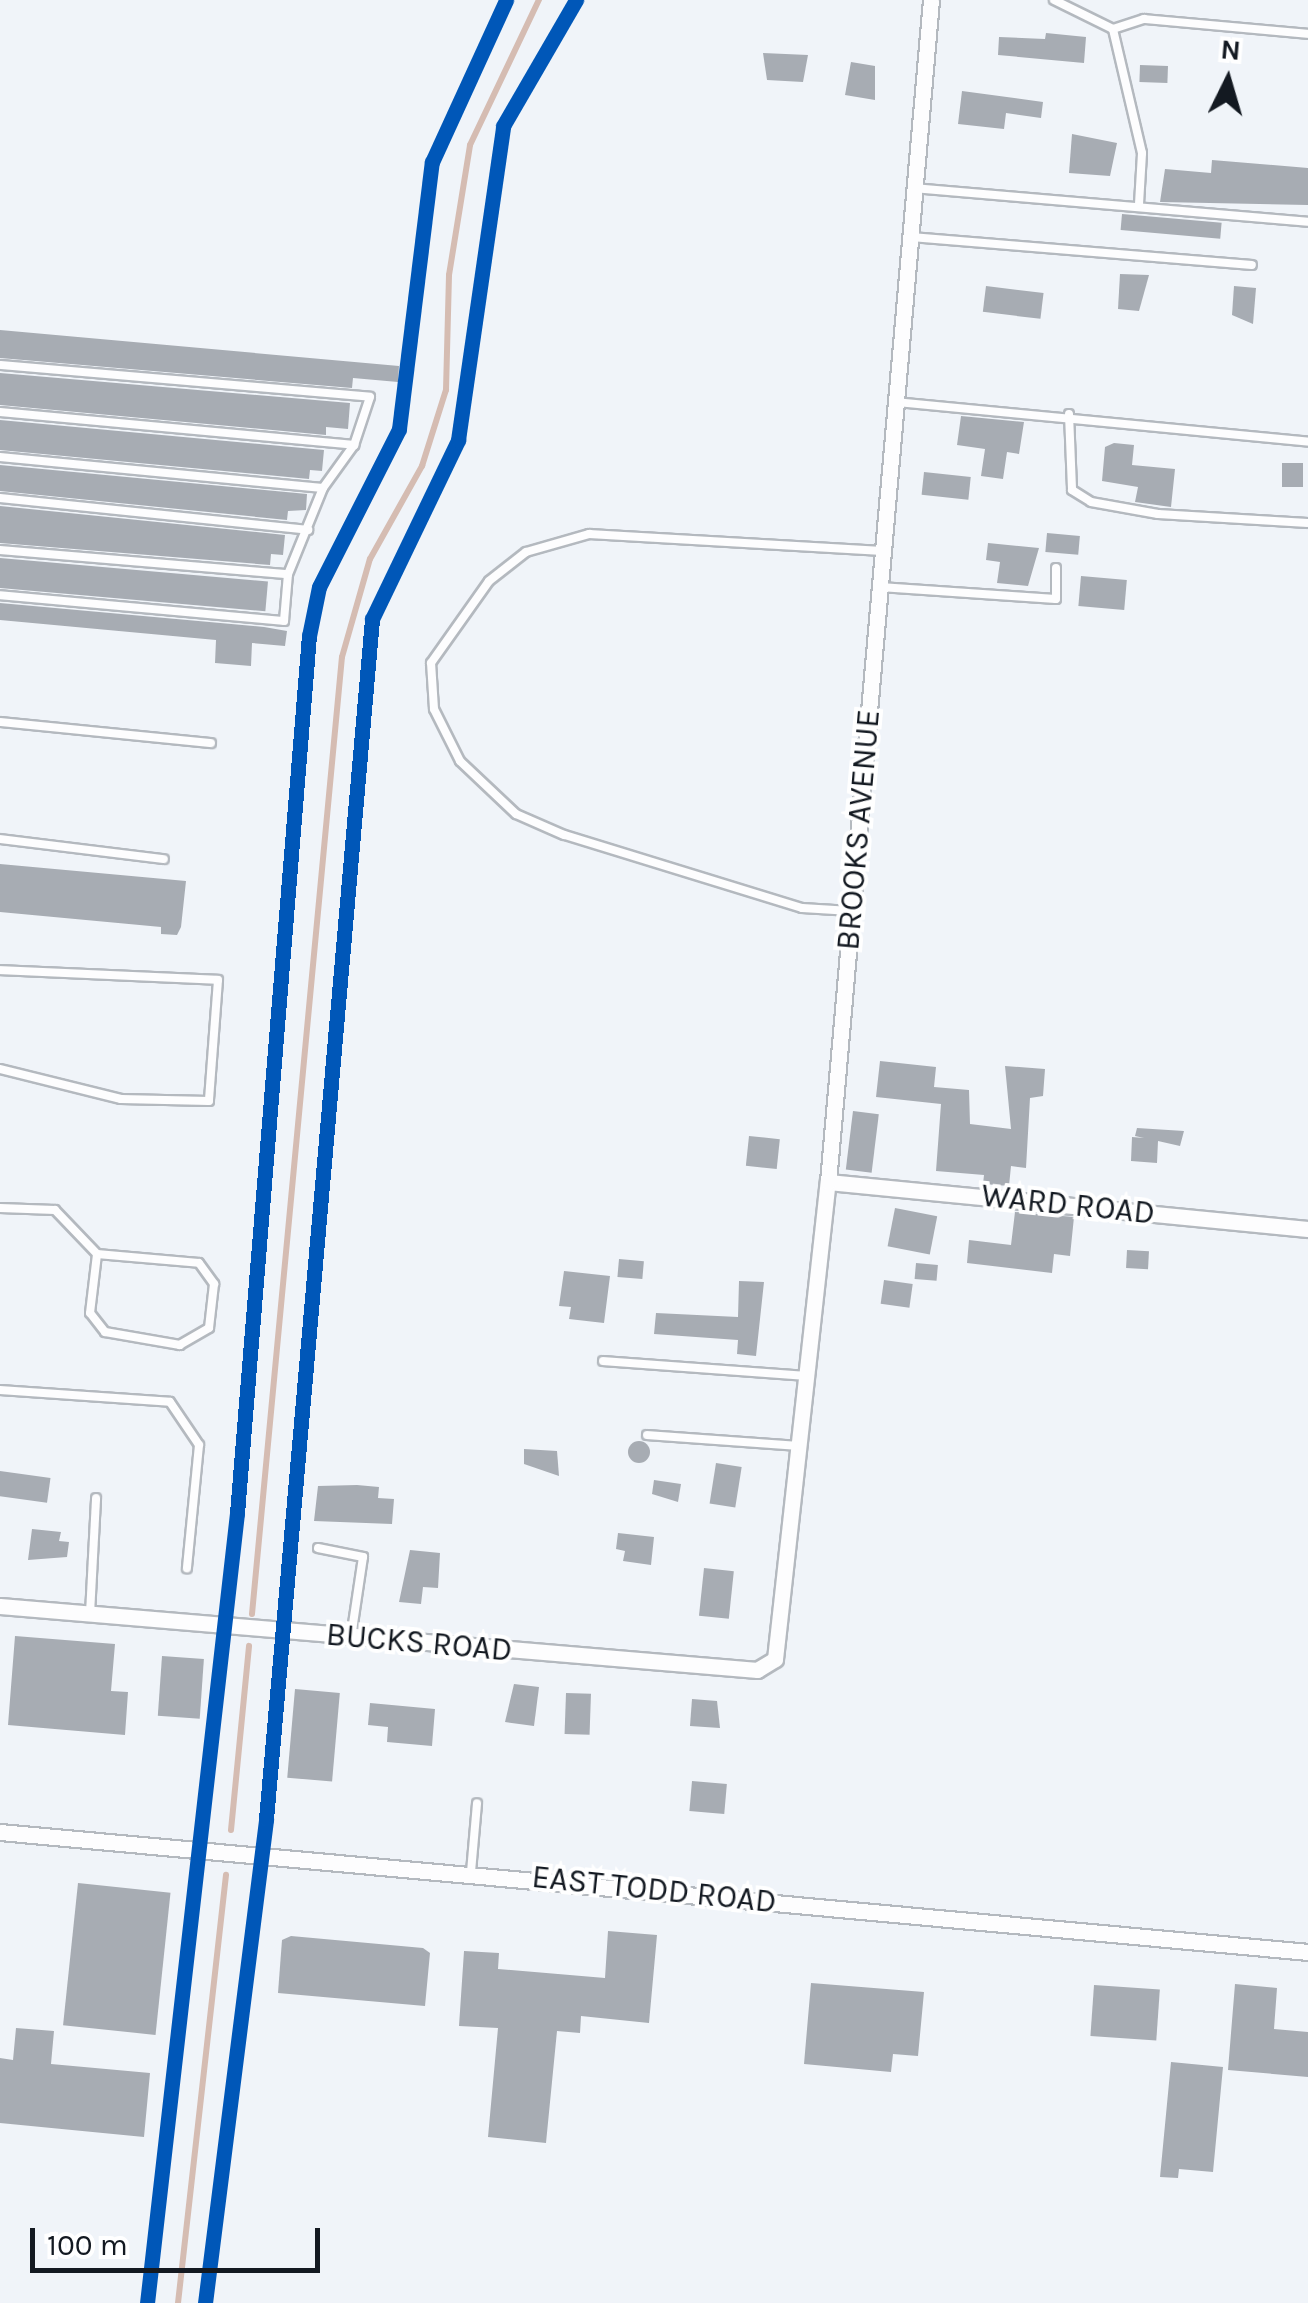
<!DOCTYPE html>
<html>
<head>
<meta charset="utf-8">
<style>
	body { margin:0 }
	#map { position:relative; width:1308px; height:2303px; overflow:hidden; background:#f0f4f9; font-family:Karla,sans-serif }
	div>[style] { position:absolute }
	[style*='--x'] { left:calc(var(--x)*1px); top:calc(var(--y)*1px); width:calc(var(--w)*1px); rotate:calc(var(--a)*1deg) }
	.stream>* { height:6px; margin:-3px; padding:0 3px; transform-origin:3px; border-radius:3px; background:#d5bcb2 }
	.building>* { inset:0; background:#a7acb3; transform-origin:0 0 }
	.round { border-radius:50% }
	.roads { filter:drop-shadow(2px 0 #b4b9bf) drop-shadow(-2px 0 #b4b9bf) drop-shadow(0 2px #b4b9bf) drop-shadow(0 -2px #b4b9bf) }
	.lane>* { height:8px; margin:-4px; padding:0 4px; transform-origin:4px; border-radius:4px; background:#fdfdfe }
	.street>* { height:15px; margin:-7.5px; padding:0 7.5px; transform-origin:7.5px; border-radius:7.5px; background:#fdfdfe }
	.cycleway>* { height:15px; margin:-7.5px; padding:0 7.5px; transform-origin:7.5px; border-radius:7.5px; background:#0057b8 }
	span { translate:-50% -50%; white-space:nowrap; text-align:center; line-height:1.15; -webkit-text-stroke:8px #fff; paint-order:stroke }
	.street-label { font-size:32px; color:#131921 }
	.north { position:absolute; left:1178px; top:30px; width:100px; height:100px; -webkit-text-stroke:8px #fff; paint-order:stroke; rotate:5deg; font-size:28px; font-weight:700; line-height:40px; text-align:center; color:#131921 }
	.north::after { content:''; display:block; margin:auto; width:35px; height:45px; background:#131921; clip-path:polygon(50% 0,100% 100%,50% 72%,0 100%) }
	.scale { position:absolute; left:30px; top:2228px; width:290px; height:45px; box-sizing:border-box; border:5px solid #131921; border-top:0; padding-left:12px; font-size:30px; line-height:35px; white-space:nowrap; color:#131921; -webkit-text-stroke:8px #fff; paint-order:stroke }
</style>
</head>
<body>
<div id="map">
	<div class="stream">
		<div style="--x:252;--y:1614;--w:961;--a:-84.63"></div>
		<div style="--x:342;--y:657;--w:102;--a:-74.1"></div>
		<div style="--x:370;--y:559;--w:107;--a:-60.8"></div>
		<div style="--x:422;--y:466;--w:80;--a:-72.5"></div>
		<div style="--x:446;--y:390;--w:115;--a:-88.5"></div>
		<div style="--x:449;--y:275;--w:132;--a:-80.8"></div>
		<div style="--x:470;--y:145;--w:161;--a:-64.6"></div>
		<div style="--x:231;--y:1830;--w:185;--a:-84.4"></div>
		<div style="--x:178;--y:2303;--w:431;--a:-83.6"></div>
	</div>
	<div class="building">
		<div style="clip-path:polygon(1046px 33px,1086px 37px,1084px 63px,998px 55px,999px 37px,1045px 39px)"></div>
		<div style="clip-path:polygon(763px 53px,808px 55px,803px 82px,767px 80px)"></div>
		<div style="clip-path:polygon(851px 62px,875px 66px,875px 100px,845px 95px)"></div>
		<div style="left:1140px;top:65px;width:28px;height:17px;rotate:2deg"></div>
		<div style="clip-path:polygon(962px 91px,1043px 102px,1041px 118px,1006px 113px,1004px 129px,958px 124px)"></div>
		<div style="clip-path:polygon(1072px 134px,1117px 143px,1110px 176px,1069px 173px)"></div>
		<div style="clip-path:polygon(1212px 160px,1308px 168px,1308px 205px,1160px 202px,1165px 169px,1211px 173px)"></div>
		<div style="left:1122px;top:214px;width:100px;height:16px;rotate:5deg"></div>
		<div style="clip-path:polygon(1120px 274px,1149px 275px,1139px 311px,1118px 309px)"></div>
		<div style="left:986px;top:286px;width:58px;height:26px;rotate:7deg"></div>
		<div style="clip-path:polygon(1234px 286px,1256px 288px,1253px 324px,1232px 315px)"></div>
		<div style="clip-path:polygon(0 330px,399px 366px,398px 382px,353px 378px,352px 388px,0 358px)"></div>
		<div style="clip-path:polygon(0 373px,350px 403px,348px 429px,326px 427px,326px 435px,0 405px)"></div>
		<div style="clip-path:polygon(961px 416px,1024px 422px,1019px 454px,1007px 452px,1003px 479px,981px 476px,985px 449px,957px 445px)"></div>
		<div style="clip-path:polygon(0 420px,324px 450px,322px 471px,310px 470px,309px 479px,0 450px)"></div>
		<div style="clip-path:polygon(1114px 443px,1134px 445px,1132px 465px,1175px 469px,1171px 507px,1135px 502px,1138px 487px,1102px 481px,1105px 447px)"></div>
		<div style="left:1282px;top:463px;width:21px;height:24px"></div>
		<div style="clip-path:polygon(0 465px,307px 494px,306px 510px,288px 511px,287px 520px,0 491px)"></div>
		<div style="left:924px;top:472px;width:47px;height:23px;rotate:6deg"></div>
		<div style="clip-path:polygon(0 506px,285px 535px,283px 555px,271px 554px,270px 565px,0 543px)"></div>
		<div style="left:1047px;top:533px;width:33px;height:19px;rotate:5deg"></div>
		<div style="clip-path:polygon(988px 543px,1039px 548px,1028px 586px,997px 583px,1000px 562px,986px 560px)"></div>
		<div style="left:0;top:558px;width:269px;height:30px;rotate:5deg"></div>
		<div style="left:1081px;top:576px;width:46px;height:30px;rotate:5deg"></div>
		<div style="clip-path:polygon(0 603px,264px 627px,287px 631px,285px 646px,252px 643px,251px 666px,215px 663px,216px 640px,0 620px)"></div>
		<div style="clip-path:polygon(0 864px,186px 881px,181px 927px,177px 935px,161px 934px,161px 927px,0 912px)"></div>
		<div style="clip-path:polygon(880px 1061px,936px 1067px,934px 1087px,969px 1090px,970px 1124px,1011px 1129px,1005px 1066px,1045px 1069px,1043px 1096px,1030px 1098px,1026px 1168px,1011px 1166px,1009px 1186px,983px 1184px,984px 1175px,936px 1171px,941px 1104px,876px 1097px)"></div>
		<div style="left:853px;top:1111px;width:26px;height:59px;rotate:7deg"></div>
		<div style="clip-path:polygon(1137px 1128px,1184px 1131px,1180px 1146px,1158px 1141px,1157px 1163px,1131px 1161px,1132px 1137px,1144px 1138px,1135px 1136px)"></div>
		<div style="left:749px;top:1136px;width:31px;height:30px;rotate:6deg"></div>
		<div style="left:895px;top:1208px;width:43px;height:39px;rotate:11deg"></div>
		<div style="clip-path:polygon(1015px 1212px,1074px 1217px,1070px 1256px,1054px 1254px,1052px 1273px,967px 1263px,969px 1240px,1011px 1245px)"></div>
		<div style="left:1127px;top:1250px;width:22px;height:18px;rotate:3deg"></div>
		<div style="left:619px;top:1259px;width:25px;height:18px;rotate:5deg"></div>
		<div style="left:916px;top:1263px;width:22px;height:16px;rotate:5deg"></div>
		<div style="clip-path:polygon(564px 1271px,610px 1276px,604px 1323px,569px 1319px,571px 1307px,559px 1306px)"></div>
		<div style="left:884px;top:1280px;width:29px;height:24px;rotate:8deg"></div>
		<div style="clip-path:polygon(739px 1281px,764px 1282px,756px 1356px,737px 1354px,738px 1340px,654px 1334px,656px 1313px,738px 1317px)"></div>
		<div class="round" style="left:628px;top:1441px;width:22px;height:22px"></div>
		<div style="clip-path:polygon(524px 1449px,557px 1451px,559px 1476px,524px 1464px)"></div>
		<div style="left:716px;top:1463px;width:26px;height:41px;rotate:9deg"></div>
		<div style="left:0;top:1471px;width:51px;height:25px;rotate:8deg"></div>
		<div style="clip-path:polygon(654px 1480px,681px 1484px,678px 1502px,652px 1494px)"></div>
		<div style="clip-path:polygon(357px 1485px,379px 1487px,378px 1498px,394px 1499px,392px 1524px,314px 1521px,318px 1486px)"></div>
		<div style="clip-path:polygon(32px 1529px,61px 1532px,59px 1541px,69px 1542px,67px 1557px,28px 1560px)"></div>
		<div style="clip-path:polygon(618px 1533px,654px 1537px,651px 1565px,623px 1561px,625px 1551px,616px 1549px)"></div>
		<div style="clip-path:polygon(410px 1550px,440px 1553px,438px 1588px,423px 1587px,421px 1604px,399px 1602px)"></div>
		<div style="left:704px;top:1568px;width:30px;height:48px;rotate:6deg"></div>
		<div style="clip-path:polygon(15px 1636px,115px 1644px,111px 1691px,128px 1692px,125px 1735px,8px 1725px)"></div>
		<div style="left:162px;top:1656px;width:42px;height:60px;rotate:4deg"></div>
		<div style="clip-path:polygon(514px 1684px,539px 1687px,534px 1726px,505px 1722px)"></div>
		<div style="left:295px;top:1689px;width:45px;height:89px;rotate:5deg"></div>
		<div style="left:566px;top:1693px;width:25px;height:41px;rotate:2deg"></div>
		<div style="clip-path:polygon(692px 1699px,717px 1701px,720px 1728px,690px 1726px)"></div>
		<div style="clip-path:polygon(370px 1703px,435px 1709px,432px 1746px,387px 1742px,388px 1727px,368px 1725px)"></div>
		<div style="left:692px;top:1781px;width:35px;height:30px;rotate:5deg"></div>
		<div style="left:78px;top:1883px;width:93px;height:143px;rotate:6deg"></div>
		<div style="clip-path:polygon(608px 1931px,657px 1935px,649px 2023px,581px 2016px,580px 2033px,557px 2031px,546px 2143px,488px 2137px,498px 2028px,459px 2026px,464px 1951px,499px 1953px,498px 1969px,605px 1978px)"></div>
		<div style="clip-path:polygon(291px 1936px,423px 1948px,430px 1953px,425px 2006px,278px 1993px,282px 1940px)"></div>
		<div style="clip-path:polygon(811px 1983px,924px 1992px,918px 2056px,893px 2054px,891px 2072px,804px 2064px)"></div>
		<div style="clip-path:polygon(1235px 1984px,1277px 1988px,1274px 2029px,1308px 2032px,1308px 2077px,1228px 2070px)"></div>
		<div style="left:1094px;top:1985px;width:66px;height:51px;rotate:4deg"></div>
		<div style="clip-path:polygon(16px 2028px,54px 2031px,51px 2064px,150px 2073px,144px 2137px,0 2123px,0 2058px,13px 2060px)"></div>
		<div style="clip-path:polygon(1171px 2062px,1223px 2067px,1213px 2172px,1179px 2169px,1178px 2178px,1160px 2177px)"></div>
	</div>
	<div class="roads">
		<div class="lane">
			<div style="--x:1054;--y:0;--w:66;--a:26.2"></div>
			<div style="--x:913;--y:188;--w:396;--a:4.9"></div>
			<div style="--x:1139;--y:204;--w:51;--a:-86.6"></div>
			<div style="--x:1142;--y:153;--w:127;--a:-103.2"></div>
			<div style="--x:1113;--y:29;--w:33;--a:-18"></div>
			<div style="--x:1144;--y:19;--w:165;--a:5.2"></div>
			<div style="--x:911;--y:237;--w:342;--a:4.7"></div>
			<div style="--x:0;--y:365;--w:371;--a:4.9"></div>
			<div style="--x:370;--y:397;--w:51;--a:108.4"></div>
			<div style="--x:354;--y:445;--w:53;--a:125.8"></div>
			<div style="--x:323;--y:488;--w:93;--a:112.1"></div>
			<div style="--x:288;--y:574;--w:47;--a:94.9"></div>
			<div style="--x:284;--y:621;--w:285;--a:-174.8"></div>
			<div style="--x:896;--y:402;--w:414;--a:5.5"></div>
			<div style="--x:0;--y:412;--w:356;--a:5.3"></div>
			<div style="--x:1069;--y:414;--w:76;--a:87.7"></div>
			<div style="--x:1072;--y:490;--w:22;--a:32"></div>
			<div style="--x:1091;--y:502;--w:68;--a:10.2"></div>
			<div style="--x:1158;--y:514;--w:150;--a:3.4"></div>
			<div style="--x:0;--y:457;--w:324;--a:5.5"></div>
			<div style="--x:0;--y:498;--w:310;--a:5.9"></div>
			<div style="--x:0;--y:550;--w:289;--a:4.8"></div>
			<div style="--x:880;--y:587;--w:176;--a:3.9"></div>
			<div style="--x:1056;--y:599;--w:31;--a:-90"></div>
			<div style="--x:0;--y:722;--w:212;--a:5.7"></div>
			<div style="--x:0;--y:839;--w:165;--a:7"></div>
			<div style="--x:851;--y:911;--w:49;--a:-176.5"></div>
			<div style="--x:802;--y:908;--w:249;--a:-162.9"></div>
			<div style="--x:564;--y:835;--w:52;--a:-156.4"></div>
			<div style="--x:516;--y:814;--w:77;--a:-136.6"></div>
			<div style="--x:460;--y:761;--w:58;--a:-116.6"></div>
			<div style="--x:434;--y:709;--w:46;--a:-93.7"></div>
			<div style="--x:431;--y:663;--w:100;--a:-54.7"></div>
			<div style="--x:489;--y:581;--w:47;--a:-38.1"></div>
			<div style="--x:526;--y:552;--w:66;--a:-15.9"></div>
			<div style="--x:589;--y:534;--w:294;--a:3.3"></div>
			<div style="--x:0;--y:970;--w:218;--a:2.6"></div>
			<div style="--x:218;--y:980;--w:121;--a:94.3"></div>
			<div style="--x:209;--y:1101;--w:88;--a:-178.7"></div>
			<div style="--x:121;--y:1099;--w:125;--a:-166.1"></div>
			<div style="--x:0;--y:1208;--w:55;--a:2.1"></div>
			<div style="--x:55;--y:1210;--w:61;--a:46.3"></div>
			<div style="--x:97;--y:1254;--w:102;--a:5"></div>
			<div style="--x:199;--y:1263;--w:26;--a:54"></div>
			<div style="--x:214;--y:1284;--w:44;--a:96.5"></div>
			<div style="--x:209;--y:1328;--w:34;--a:150"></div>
			<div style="--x:180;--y:1345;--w:76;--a:-170.2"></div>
			<div style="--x:105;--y:1332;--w:24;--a:-128"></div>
			<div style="--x:90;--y:1313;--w:59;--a:-83.2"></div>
			<div style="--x:603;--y:1361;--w:204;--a:4.2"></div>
			<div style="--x:0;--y:1390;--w:170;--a:4"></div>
			<div style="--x:170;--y:1402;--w:52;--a:56"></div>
			<div style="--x:199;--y:1445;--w:124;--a:95.6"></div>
			<div style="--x:647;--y:1435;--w:152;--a:4.1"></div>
			<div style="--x:318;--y:1548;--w:46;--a:11.3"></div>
			<div style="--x:363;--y:1557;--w:81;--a:98.5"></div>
			<div style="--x:90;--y:1614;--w:116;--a:-87"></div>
			<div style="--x:471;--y:1872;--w:69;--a:-85"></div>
		</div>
		<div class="street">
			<div style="--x:828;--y:1182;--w:482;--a:5.6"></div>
			<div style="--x:0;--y:1606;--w:760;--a:4.83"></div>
			<div style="--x:757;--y:1670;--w:21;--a:-31"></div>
			<div style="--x:775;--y:1659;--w:480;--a:-83.7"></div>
			<div style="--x:828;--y:1182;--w:1186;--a:-85.02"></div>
			<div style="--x:0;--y:1832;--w:1313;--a:5.24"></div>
		</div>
	</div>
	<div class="cycleway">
		<div style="--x:147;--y:2303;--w:795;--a:-83.5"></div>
		<div style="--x:237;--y:1513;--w:880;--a:-85.31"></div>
		<div style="--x:309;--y:636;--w:50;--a:-78.5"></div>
		<div style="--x:319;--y:587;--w:177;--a:-63.1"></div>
		<div style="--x:399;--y:429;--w:269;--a:-83"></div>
		<div style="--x:432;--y:162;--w:178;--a:-65.4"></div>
		<div style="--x:205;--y:2303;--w:488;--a:-82.8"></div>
		<div style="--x:266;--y:1819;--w:1205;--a:-84.95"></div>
		<div style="--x:372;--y:619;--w:199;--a:-64.3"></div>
		<div style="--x:458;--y:440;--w:317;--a:-81.8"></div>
		<div style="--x:503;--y:126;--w:146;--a:-59.9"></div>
	</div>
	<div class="street-label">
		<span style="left:859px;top:830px;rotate:-85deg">BROOKS AVENUE</span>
		<span style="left:1068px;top:1205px;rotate:6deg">WARD ROAD</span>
		<span style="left:419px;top:1643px;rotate:5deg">BUCKS ROAD</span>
		<span style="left:654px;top:1890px;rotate:6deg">EAST TODD ROAD</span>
	</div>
	<div class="north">N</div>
	<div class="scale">100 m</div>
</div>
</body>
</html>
